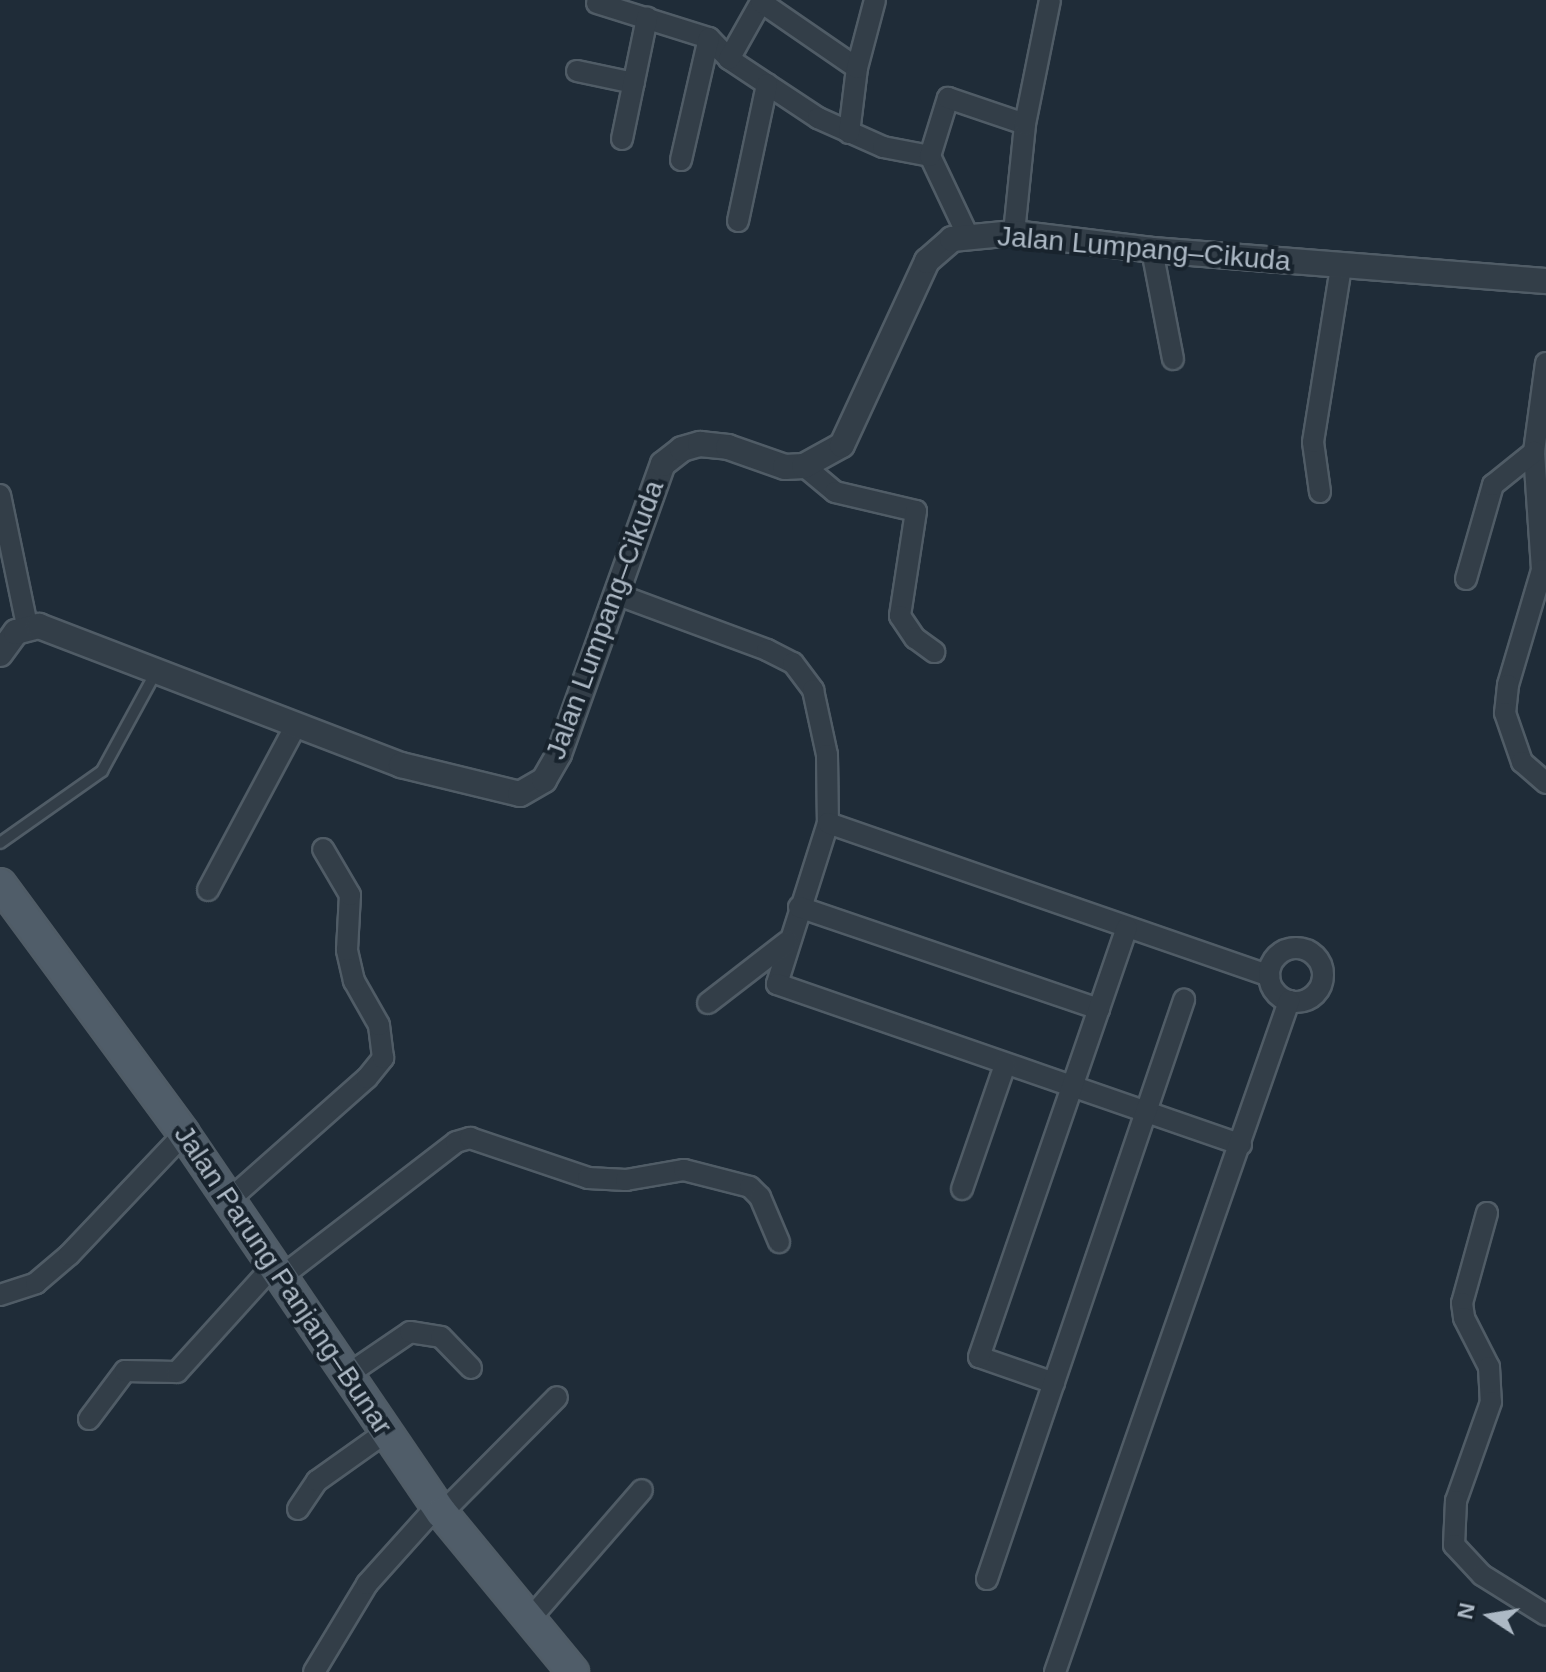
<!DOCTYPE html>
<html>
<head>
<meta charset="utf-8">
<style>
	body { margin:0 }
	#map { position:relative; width:1546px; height:1672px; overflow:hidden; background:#1f2c38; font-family:Arial,sans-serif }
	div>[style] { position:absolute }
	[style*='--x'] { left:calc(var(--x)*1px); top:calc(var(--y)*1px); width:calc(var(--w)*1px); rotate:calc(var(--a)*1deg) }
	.roads { filter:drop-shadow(2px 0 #505c66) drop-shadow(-2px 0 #505c66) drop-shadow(0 2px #505c66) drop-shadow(0 -2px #505c66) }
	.service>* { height:10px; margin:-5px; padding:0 5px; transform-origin:5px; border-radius:5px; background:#333e48 }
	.minor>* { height:20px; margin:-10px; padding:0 10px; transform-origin:10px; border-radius:10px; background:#333e48 }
	.minor>.ring { margin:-10px; padding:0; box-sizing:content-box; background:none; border:20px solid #333e48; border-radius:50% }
	.tertiary>* { height:24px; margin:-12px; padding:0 12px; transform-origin:12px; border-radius:12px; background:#333e48 }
	.primary>* { height:30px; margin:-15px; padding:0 15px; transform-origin:15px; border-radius:15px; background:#505d69 }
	span { translate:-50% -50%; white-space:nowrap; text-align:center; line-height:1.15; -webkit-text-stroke:8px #18232d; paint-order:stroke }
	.street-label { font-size:28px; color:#adb9c5 }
	.north { position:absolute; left:1450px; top:1576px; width:80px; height:80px; -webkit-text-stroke:6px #18232d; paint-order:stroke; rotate:282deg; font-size:22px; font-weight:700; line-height:32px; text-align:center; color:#adb9c5 }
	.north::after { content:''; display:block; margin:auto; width:28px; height:36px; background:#adb9c5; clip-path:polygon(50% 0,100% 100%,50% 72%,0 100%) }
</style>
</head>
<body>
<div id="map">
	<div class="roads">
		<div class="service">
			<div style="--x:0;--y:843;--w:125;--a:-35.2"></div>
			<div style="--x:102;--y:771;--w:113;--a:-61.4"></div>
		</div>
		<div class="minor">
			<div style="--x:597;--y:3;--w:117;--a:17.4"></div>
			<div style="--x:709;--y:38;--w:29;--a:46"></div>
			<div style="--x:729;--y:59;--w:107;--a:33.5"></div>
			<div style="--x:818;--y:118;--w:71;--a:24"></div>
			<div style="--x:883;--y:147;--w:48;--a:10.8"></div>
			<div style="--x:930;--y:156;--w:86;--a:64.6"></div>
			<div style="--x:729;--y:59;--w:65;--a:-60.7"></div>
			<div style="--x:761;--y:2;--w:116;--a:34.5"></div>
			<div style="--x:577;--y:71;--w:58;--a:11.9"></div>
			<div style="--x:849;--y:133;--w:65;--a:-83"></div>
			<div style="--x:857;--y:68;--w:70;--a:-75.2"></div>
			<div style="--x:622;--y:139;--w:124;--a:-78.3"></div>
			<div style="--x:930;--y:156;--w:61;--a:-72.8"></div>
			<div style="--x:948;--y:98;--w:81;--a:18.7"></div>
			<div style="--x:681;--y:160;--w:125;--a:-77.1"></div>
			<div style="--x:738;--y:221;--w:140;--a:-78"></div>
			<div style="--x:1014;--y:233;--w:110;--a:-84.2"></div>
			<div style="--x:1025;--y:124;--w:126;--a:-78.6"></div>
			<div style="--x:1152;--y:250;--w:111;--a:79.1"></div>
			<div style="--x:1546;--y:363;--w:90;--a:97.7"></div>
			<div style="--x:1534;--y:452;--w:118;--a:86.1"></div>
			<div style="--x:1542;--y:570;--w:120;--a:106.5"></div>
			<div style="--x:1508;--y:685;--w:28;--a:96"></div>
			<div style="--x:1505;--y:713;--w:52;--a:70.9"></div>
			<div style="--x:1522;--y:762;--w:32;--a:41"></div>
			<div style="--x:804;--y:466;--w:40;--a:40"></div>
			<div style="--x:835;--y:492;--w:83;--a:13.2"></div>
			<div style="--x:916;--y:511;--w:106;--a:98.7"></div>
			<div style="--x:900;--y:616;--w:27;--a:56"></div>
			<div style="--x:915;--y:638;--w:24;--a:36"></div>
			<div style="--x:1320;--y:492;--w:50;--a:-98"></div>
			<div style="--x:1313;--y:442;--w:177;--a:-80.9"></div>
			<div style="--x:0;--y:495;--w:133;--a:78.3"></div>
			<div style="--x:1466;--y:579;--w:98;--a:-74"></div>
			<div style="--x:1493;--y:485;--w:53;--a:-38.8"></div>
			<div style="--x:616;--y:594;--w:161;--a:20.3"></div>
			<div style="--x:767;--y:650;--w:29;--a:27"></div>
			<div style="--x:793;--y:663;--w:34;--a:53"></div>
			<div style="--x:813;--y:690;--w:66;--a:77.8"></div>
			<div style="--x:827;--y:755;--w:68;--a:89.2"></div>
			<div style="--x:828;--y:823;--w:169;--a:107.6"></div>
			<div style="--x:777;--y:984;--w:491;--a:19.1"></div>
			<div style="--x:828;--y:823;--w:467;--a:19.1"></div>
			<div style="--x:208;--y:890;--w:185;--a:-61.9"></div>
			<div style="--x:799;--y:907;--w:317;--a:18.8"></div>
			<div class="ring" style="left:1269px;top:948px;width:34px;height:34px"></div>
			<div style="--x:708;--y:1003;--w:100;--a:-37.7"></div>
			<div style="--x:962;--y:1189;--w:131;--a:-70.9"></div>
			<div style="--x:229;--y:1200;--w:184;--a:-41.5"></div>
			<div style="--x:367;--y:1078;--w:26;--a:-51"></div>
			<div style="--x:383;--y:1058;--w:33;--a:-97"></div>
			<div style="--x:379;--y:1025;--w:51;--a:-119.6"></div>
			<div style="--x:354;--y:981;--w:32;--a:-103"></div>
			<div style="--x:347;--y:950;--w:55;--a:-86.9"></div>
			<div style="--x:350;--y:895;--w:53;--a:-120.4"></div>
			<div style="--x:1487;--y:1213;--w:93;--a:105.5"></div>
			<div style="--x:1462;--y:1303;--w:15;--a:82"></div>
			<div style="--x:1464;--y:1318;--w:55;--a:63"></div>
			<div style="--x:1489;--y:1367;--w:35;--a:87"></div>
			<div style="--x:1491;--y:1402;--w:105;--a:109.5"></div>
			<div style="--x:1456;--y:1501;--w:44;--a:92.6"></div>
			<div style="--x:1454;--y:1545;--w:41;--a:47"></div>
			<div style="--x:1482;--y:1575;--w:75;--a:32"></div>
			<div style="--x:281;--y:1277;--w:221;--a:-37.6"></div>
			<div style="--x:456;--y:1142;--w:15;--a:-16"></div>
			<div style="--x:470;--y:1138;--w:125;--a:18.7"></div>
			<div style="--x:588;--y:1178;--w:38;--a:3"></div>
			<div style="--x:626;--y:1180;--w:59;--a:-9.8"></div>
			<div style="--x:684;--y:1170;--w:68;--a:14.4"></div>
			<div style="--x:750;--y:1187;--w:14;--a:45"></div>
			<div style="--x:760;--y:1197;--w:49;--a:67.1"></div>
			<div style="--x:0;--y:1295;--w:38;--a:-18"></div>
			<div style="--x:36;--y:1283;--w:43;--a:-40.3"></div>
			<div style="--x:69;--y:1255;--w:167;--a:-46.5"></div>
			<div style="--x:347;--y:1375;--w:76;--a:-34.3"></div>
			<div style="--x:410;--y:1332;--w:31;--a:9"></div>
			<div style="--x:441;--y:1337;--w:43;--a:45.9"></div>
			<div style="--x:1054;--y:1383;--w:79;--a:-160.9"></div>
			<div style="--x:979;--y:1357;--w:454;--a:-71"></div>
			<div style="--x:89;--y:1419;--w:60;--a:-53.1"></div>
			<div style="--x:125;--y:1371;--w:52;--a:1.1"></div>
			<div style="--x:177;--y:1372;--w:143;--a:-47.8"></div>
			<div style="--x:298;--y:1509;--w:34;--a:-56"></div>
			<div style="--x:317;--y:1481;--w:85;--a:-35.4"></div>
			<div style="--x:442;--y:1513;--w:163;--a:-45.2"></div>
			<div style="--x:987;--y:1579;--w:612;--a:-71.21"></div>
			<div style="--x:529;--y:1620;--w:172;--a:-49"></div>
			<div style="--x:314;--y:1672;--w:103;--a:-58.9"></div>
			<div style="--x:367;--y:1584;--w:105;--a:-48.1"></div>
			<div style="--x:1055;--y:1672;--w:711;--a:-70.77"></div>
		</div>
		<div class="tertiary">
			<div style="--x:0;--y:654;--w:27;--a:-54"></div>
			<div style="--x:16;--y:632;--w:24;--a:-15"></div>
			<div style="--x:39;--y:626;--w:388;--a:21"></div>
			<div style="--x:401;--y:765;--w:122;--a:13.7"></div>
			<div style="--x:520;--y:794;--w:28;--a:-30"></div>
			<div style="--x:544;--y:780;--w:30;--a:-60"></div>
			<div style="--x:559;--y:754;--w:308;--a:-70.3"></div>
			<div style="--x:663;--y:464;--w:24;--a:-38"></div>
			<div style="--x:682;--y:449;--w:19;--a:-16"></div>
			<div style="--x:700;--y:444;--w:28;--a:6"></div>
			<div style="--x:728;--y:447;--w:60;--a:19.3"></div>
			<div style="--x:785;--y:467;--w:19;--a:-3"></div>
			<div style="--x:804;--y:466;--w:43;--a:-28.9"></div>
			<div style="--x:842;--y:445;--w:203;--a:-65.2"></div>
			<div style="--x:927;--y:261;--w:33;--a:-41"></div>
			<div style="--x:952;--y:239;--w:62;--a:-5.5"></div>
			<div style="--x:1014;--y:233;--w:139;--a:7"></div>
			<div style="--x:1152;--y:250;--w:395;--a:4.5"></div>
		</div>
		<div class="primary">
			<div style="--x:0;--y:884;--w:310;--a:53.6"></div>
			<div style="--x:184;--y:1134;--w:458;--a:55.8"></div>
			<div style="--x:442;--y:1513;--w:206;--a:50.5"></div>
		</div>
	</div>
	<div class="street-label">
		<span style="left:1144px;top:249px;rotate:5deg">Jalan Lumpang–Cikuda</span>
		<span style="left:605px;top:620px;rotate:-70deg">Jalan Lumpang–Cikuda</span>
		<span style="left:283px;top:1280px;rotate:56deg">Jalan Parung Panjang–Bunar</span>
	</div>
	<div class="north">N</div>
</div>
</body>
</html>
